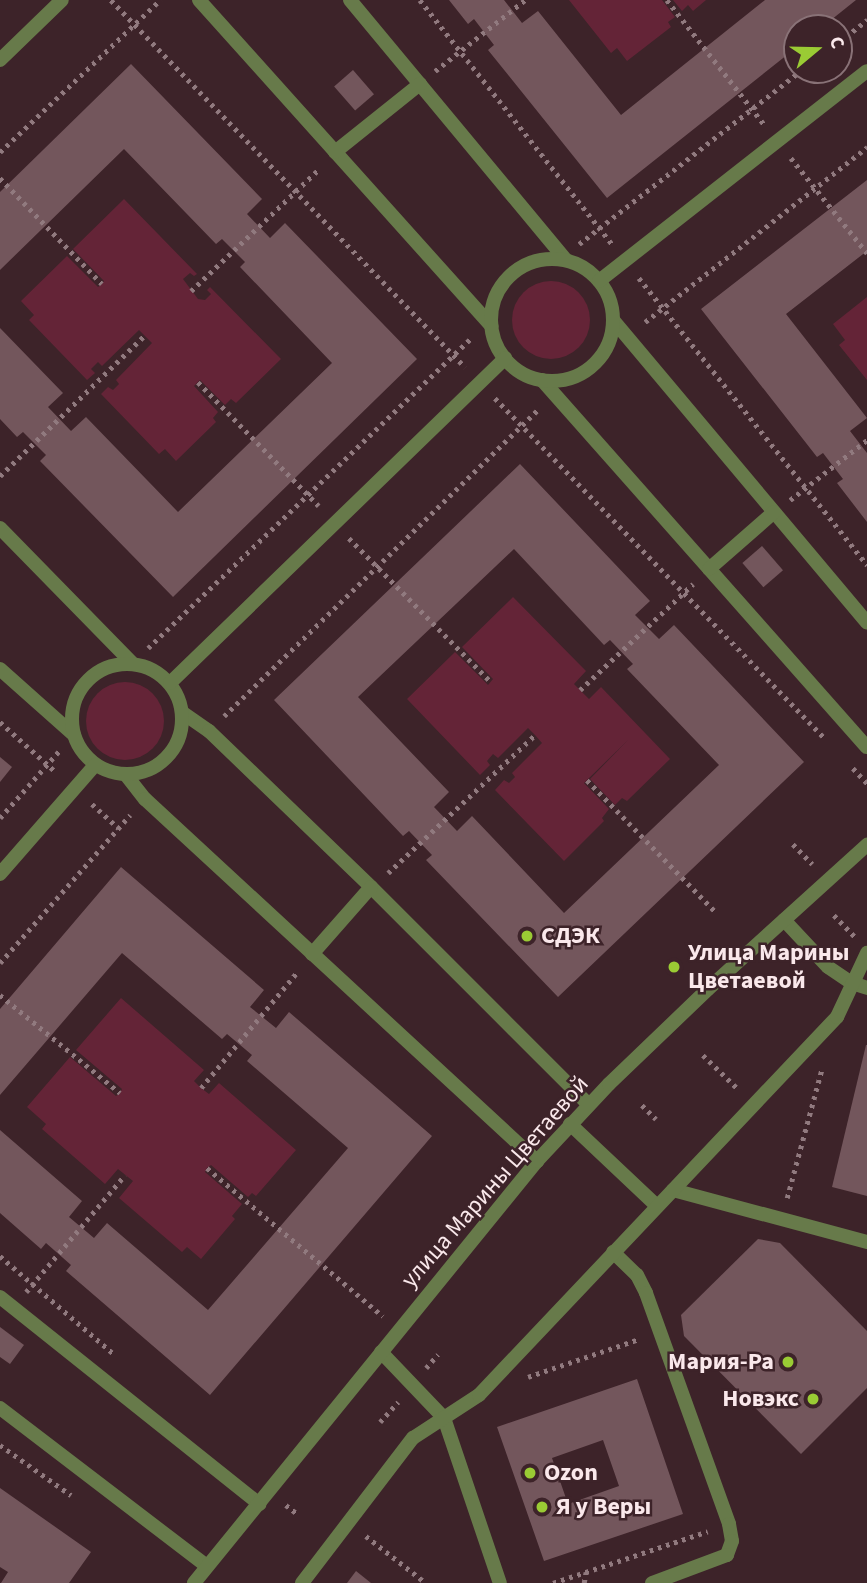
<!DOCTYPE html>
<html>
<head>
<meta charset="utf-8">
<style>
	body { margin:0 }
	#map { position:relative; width:867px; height:1583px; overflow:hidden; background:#3d2329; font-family:"Source Sans 3",sans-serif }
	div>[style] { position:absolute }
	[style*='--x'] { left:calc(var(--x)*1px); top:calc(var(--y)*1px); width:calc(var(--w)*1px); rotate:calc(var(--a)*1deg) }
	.green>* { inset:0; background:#642437 }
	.round { border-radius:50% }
	.building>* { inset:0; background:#73565c; transform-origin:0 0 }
	.path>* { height:4.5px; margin-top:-2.25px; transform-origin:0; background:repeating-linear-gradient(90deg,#917a7f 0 3.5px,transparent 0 8.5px) }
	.service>* { height:14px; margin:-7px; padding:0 7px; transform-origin:7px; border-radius:7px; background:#677a4a }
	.minor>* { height:14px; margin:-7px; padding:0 7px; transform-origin:7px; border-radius:7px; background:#677a4a }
	.minor>.ring { margin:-7px; padding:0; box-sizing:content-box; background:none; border:14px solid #677a4a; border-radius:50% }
	.tertiary>* { height:14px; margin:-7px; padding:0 7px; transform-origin:7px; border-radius:7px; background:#677a4a }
	.dots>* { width:19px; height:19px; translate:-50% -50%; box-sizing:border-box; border:4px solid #3d2329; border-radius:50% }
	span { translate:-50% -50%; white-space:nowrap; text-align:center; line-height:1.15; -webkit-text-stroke:5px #3d2329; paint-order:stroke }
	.poi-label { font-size:24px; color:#fae8eb; font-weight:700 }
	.left { translate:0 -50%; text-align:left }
	.right { translate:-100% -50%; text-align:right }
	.street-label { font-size:24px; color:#fae8eb }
	.north { position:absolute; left:783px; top:14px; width:70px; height:70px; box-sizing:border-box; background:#3d2329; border:2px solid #897277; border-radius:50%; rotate:71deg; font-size:19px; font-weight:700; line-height:28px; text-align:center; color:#fae8eb }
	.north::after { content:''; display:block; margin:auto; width:24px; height:32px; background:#9acb34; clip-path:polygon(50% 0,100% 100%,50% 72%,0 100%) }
</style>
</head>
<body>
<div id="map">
	<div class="green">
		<div style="clip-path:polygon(569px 0,662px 0,675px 17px,668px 22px,671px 27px,627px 61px,617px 48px,611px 53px)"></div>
		<div style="clip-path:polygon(673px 0,706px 0,693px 11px,688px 5px,682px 11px)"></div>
		<div style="clip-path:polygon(124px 199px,197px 274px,194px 276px,190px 273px,183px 279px,198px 299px,205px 300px,211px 294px,207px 290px,210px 287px,281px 359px,236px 403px,231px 399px,225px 405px,200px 380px,194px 386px,218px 412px,213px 418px,216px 422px,176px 461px,165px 449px,159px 454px,101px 394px,108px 387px,113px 390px,119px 384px,116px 380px,152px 343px,139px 330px,102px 366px,98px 362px,91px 369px,95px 373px,87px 380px,29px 320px,34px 315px,21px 301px,67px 256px,98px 287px,102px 284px,104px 281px,73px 249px)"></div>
		<div class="round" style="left:512px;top:281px;width:78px;height:78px"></div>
		<div style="clip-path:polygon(867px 297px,867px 380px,839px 345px,845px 340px,833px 324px)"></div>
		<div style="clip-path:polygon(513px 597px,586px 671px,574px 684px,589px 699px,601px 687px,670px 759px,627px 801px,622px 798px,615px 805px,590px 779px,628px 740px,584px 783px,609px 809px,602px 818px,604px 821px,564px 861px,495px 790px,504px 780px,509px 783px,515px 777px,512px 773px,542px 743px,535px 735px,528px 728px,498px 758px,493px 754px,487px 761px,490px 765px,480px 775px,407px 699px,455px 652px,488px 685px,493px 679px,462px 647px)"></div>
		<div class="round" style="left:86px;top:682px;width:78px;height:78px"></div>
		<div style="clip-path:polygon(121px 998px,204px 1070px,194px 1081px,201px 1088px,209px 1094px,219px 1083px,296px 1150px,256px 1196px,252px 1193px,248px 1197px,211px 1165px,207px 1168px,205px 1172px,242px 1204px,232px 1216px,235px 1219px,201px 1259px,187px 1247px,182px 1252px,119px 1198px,133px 1181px,118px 1169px,105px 1184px,42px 1129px,46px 1124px,27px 1107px,70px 1057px,116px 1096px,120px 1093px,122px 1089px,76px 1050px)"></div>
	</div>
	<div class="building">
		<div style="clip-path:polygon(449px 0,504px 0,522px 23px,538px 11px,621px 115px,765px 0,856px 0,821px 28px,797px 28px,797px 47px,607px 198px,488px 50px,494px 45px,474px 19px,468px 24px)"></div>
		<div style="clip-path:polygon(131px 64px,262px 199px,247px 214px,270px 238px,285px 223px,417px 359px,173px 597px,40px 461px,46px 455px,23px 432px,17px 437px,0 419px,0 328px,63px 393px,48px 407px,71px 431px,86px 417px,178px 512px,332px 363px,240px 267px,245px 262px,222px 239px,216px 244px,124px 149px,0 270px,0 192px)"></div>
		<div style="left:353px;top:70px;width:32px;height:25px;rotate:49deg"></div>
		<div style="clip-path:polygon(867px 180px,867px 251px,786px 314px,867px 418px,850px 431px,867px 453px,867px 522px,837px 483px,843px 479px,823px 453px,817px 457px,701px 309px)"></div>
		<div style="clip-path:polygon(evenodd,520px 464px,650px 601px,635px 615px,659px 639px,674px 625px,804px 762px,558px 997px,426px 860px,432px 855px,409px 831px,403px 836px,274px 700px,520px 464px,514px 549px,604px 645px,610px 640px,633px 664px,627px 669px,719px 765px,564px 913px,472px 816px,457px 831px,434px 807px,449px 792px,358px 697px,514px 549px)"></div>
		<div style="left:762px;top:546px;width:32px;height:26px;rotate:49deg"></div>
		<div style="clip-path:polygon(0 757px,12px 767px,0 782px)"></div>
		<div style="clip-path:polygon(121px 867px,264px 990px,250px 1007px,276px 1028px,289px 1012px,432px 1136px,210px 1395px,66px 1271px,71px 1265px,46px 1243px,41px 1249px,0 1213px,0 1130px,82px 1201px,69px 1217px,94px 1238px,107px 1223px,208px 1310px,348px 1148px,247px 1061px,252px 1055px,227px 1034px,222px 1039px,122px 953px,0 1095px,0 1009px)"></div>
		<div style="clip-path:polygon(866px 1045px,867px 1045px,867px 1196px,832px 1187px)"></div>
		<div style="clip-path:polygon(758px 1239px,780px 1243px,867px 1331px,867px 1388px,801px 1454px,684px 1336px,681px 1315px)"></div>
		<div style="clip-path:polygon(0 1327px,24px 1345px,10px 1364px,0 1357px)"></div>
		<div style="clip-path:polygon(evenodd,637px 1379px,683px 1514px,544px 1561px,497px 1427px,637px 1379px,603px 1440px,619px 1486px,568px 1504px,552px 1458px,603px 1440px)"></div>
		<div style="clip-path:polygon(0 1488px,91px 1552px,69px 1583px,1px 1583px,8px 1572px,0 1567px)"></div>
		<div style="clip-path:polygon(356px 1571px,371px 1583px,347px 1583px)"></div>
	</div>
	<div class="path">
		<div style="--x:111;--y:0;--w:510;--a:46.03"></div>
		<div style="--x:420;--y:0;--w:310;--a:51.8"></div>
		<div style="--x:667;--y:0;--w:157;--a:52"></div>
		<div style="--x:839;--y:42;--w:36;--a:-38"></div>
		<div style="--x:435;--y:71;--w:115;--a:-38.3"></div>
		<div style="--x:0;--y:152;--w:221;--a:-43.5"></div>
		<div style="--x:791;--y:158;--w:122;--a:51.3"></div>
		<div style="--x:0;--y:178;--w:147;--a:46.1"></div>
		<div style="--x:579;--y:244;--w:283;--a:-38"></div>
		<div style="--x:639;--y:278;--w:367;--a:51.5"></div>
		<div style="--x:191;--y:291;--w:178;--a:-43.6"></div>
		<div style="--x:645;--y:322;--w:283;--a:-38.2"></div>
		<div style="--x:198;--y:382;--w:173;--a:45.7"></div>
		<div style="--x:495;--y:398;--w:475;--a:45.9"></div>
		<div style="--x:0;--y:476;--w:202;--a:-44.2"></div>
		<div style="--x:790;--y:500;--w:98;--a:-37.9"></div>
		<div style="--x:349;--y:538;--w:202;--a:45.4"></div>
		<div style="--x:148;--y:648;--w:449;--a:-43.8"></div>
		<div style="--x:580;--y:690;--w:155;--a:-43.2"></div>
		<div style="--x:224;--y:716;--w:440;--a:-44.3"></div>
		<div style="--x:0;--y:722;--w:76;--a:41.8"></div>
		<div style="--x:853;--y:768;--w:21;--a:47"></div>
		<div style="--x:587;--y:780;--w:183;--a:45.7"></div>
		<div style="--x:92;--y:804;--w:36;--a:42"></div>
		<div style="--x:0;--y:818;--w:89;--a:-48.6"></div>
		<div style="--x:793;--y:844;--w:28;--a:46"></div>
		<div style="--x:388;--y:873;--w:202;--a:-43.2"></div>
		<div style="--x:834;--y:915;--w:30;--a:46"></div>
		<div style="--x:0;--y:963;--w:197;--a:-48.7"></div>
		<div style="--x:0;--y:995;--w:155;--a:39.2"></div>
		<div style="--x:703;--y:1055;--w:47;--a:44.1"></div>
		<div style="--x:201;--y:1088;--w:152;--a:-50.3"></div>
		<div style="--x:642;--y:1105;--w:20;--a:45"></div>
		<div style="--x:207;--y:1168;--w:230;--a:40.1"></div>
		<div style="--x:787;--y:1198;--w:135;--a:-74.9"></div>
		<div style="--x:0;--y:1256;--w:152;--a:40.7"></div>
		<div style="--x:26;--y:1292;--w:153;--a:-49.8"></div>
		<div style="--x:426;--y:1368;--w:18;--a:-49"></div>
		<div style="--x:528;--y:1377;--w:117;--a:-18.9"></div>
		<div style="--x:380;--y:1422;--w:27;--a:-48"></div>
		<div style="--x:0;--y:1445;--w:87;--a:35.2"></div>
		<div style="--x:286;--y:1505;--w:16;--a:38"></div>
		<div style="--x:366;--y:1536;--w:76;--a:38.1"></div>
		<div style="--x:553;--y:1583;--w:163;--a:-18.5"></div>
		<div style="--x:584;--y:1583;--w:11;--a:-80"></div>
	</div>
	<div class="service">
		<div style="--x:199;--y:0;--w:438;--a:48.1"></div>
		<div style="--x:350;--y:0;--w:338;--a:50.3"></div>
		<div style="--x:335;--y:152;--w:109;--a:-38.7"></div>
		<div style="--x:613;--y:320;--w:395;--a:50"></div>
		<div style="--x:542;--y:380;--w:490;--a:48.5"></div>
		<div style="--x:0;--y:528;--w:189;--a:45.6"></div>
		<div style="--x:709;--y:569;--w:86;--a:-41.2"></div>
		<div style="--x:0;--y:669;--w:99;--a:41.7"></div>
		<div style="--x:183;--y:713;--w:32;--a:35"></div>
		<div style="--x:209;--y:731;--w:225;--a:43.9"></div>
		<div style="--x:371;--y:887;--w:308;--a:45"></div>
		<div style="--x:126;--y:775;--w:31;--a:52"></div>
		<div style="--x:145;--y:799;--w:534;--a:42.72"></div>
		<div style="--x:784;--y:920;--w:64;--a:46.9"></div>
		<div style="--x:828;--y:967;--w:29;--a:34"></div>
		<div style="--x:852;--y:983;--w:16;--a:18"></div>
		<div style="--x:312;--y:954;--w:89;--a:-48.6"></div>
		<div style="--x:570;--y:1124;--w:120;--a:43.3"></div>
		<div style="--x:673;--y:1190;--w:201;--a:15"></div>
		<div style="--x:613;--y:1252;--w:33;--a:44"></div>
		<div style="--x:637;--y:1275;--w:20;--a:63"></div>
		<div style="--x:646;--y:1293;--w:245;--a:70.2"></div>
		<div style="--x:729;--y:1524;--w:17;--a:80"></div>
		<div style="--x:732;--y:1541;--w:15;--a:110"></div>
		<div style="--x:727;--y:1555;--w:80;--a:159.5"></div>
		<div style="--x:0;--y:1297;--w:332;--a:38.6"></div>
		<div style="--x:381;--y:1352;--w:91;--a:46.3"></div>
		<div style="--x:444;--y:1418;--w:174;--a:71.3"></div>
		<div style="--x:0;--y:1408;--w:260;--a:37.4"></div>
		<div style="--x:302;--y:1583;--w:183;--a:-52.6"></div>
		<div style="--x:413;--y:1438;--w:79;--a:-33.1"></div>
		<div style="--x:479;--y:1395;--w:521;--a:-46.56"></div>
		<div style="--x:837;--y:1017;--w:71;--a:-64.9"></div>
	</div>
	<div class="minor">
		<div style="--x:0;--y:60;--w:86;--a:-44.1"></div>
		<div class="ring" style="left:491px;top:259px;width:108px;height:108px"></div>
		<div style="--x:599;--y:281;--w:340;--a:-38.1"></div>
		<div class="ring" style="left:72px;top:664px;width:96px;height:96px"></div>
		<div style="--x:170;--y:683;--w:467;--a:-44.1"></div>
		<div style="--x:0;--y:874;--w:145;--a:-48.9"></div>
	</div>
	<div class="tertiary">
		<div style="--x:194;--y:1583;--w:544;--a:-50.9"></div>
		<div style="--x:537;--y:1161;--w:105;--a:-46.9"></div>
		<div style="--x:609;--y:1084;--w:137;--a:-43.8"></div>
		<div style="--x:708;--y:989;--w:215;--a:-42.2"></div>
	</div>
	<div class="dots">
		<div style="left:527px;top:936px;background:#9acb34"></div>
		<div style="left:674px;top:967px;background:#9acb34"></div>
		<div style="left:788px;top:1362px;background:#9acb34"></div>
		<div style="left:813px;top:1399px;background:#9acb34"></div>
		<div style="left:530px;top:1473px;background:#9acb34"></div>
		<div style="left:542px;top:1507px;background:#9acb34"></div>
	</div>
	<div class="poi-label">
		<span class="left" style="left:541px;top:936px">СДЭК</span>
		<span class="left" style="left:688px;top:967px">Улица Марины<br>Цветаевой</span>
		<span class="right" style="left:774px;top:1362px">Мария-Ра</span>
		<span class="right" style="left:799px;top:1399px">Новэкс</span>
		<span class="left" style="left:544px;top:1473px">Ozon</span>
		<span class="left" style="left:556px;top:1507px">Я у Веры</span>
	</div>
	<div class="street-label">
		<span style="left:495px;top:1182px;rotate:-49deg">улица Марины Цветаевой</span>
	</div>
	<div class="north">С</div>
</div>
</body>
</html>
